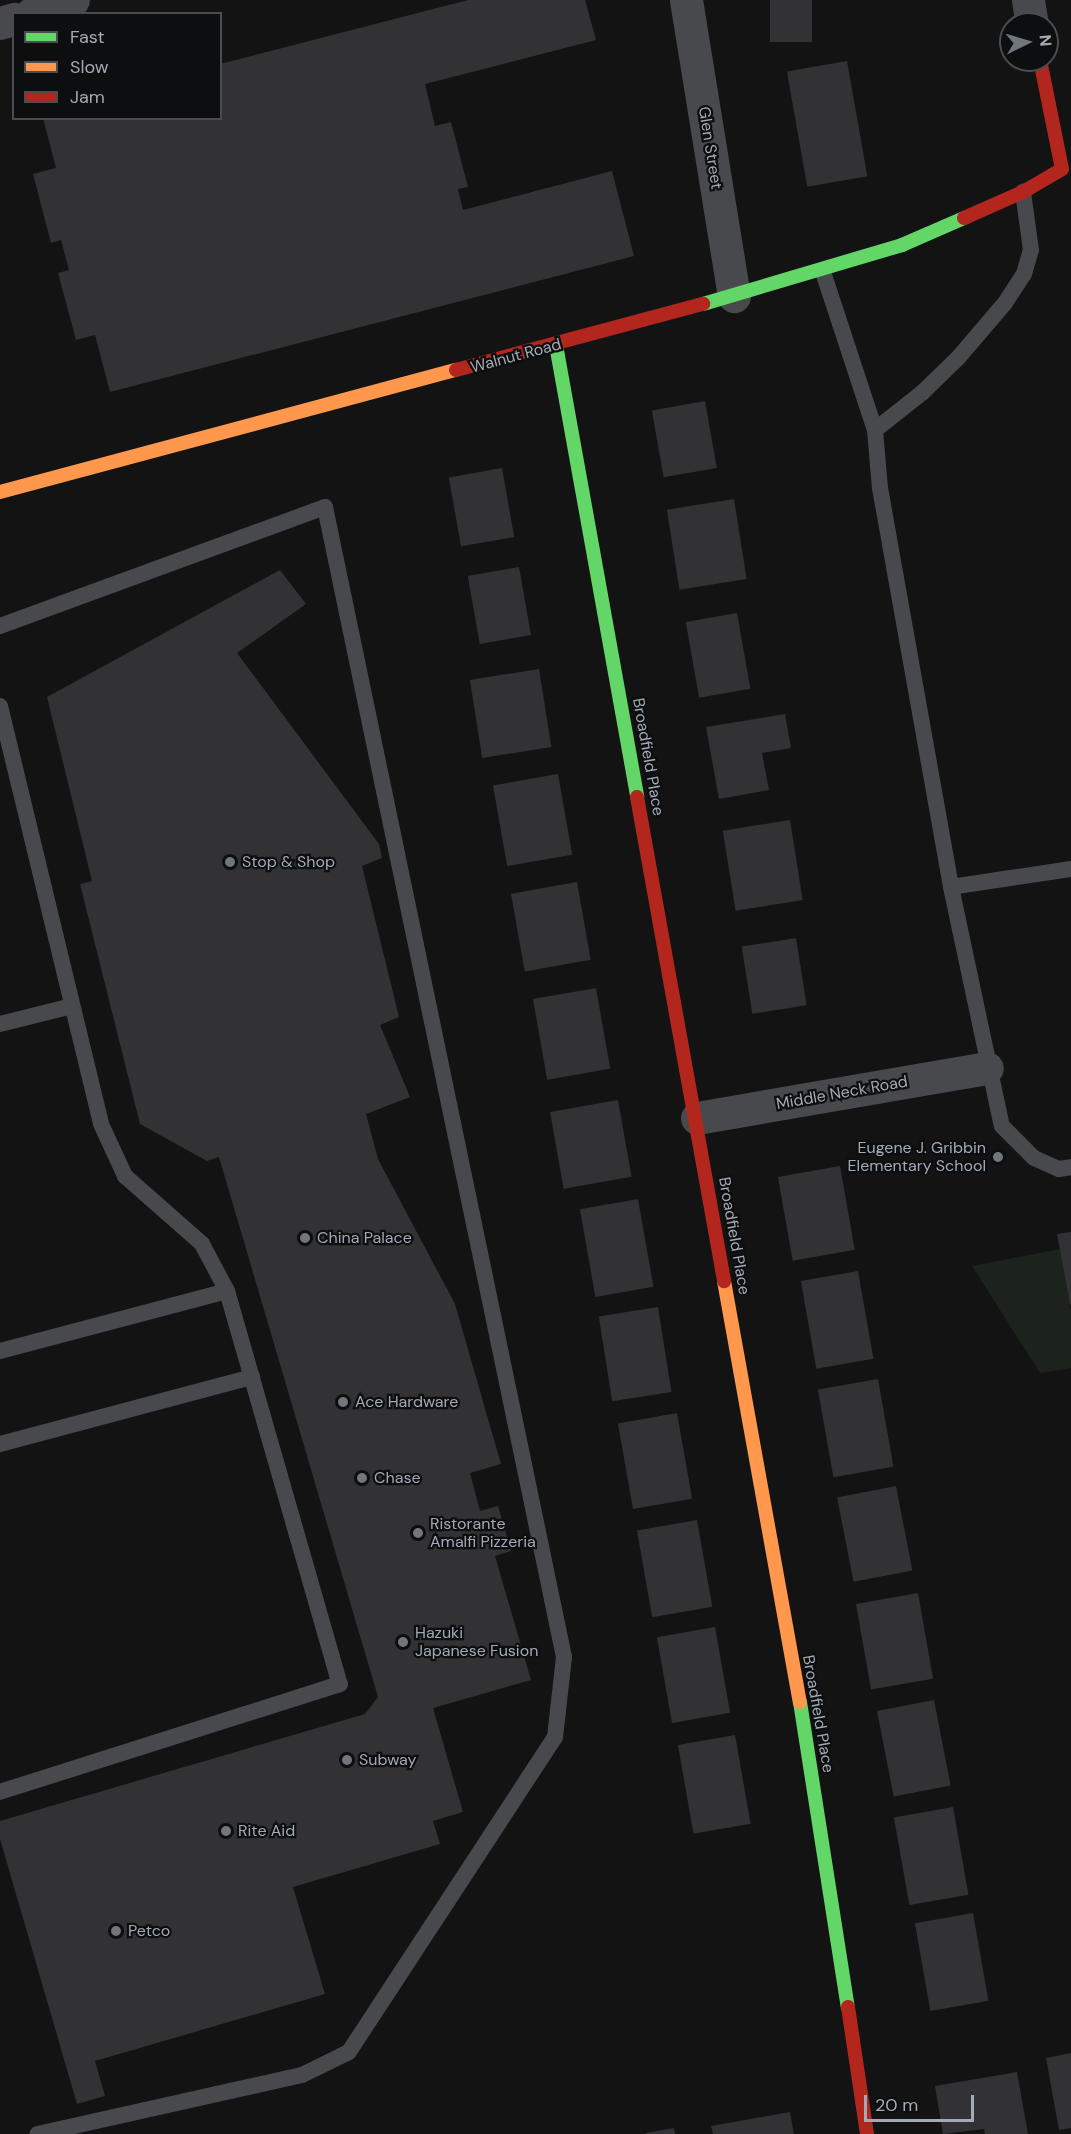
<!DOCTYPE html>
<html>
<head>
<meta charset="utf-8">
<style>
	body { margin:0 }
	#map { position:relative; width:1071px; height:2134px; overflow:hidden; background:#131313; font-family:"DM Sans",sans-serif }
	div>[style] { position:absolute }
	[style*='--x'] { left:calc(var(--x)*1px); top:calc(var(--y)*1px); width:calc(var(--w)*1px); rotate:calc(var(--a)*1deg) }
	.green>* { inset:0; background:#1c221c }
	.building>* { inset:0; background:#323234; transform-origin:0 0 }
	.lane>* { height:16px; margin:-8px; padding:0 8px; transform-origin:8px; border-radius:8px; background:#47494c }
	.street>* { height:33px; margin:-16.5px; padding:0 16.5px; transform-origin:16.5px; border-radius:16.5px; background:#47494c }
	.fast>* { height:14px; margin:-7px; padding:0 7px; transform-origin:7px; border-radius:7px; background:#63d668 }
	.slow>* { height:14px; margin:-7px; padding:0 7px; transform-origin:7px; border-radius:7px; background:#ff974d }
	.jam>* { height:14px; margin:-7px; padding:0 7px; transform-origin:7px; border-radius:7px; background:#b3261e }
	.dots>* { width:16px; height:16px; translate:-50% -50%; box-sizing:border-box; border:3px solid #0d0e0f; border-radius:50% }
	span { translate:-50% -50%; white-space:nowrap; text-align:center; line-height:1.15; -webkit-text-stroke:4.5px #0d0e0f; paint-order:stroke }
	.street-label { font-size:16px; color:#a4aab5 }
	.poi-label { font-size:16px; color:#a4aab5 }
	.left { translate:0 -50%; text-align:left }
	.right { translate:-100% -50%; text-align:right }
	.legend { position:absolute; left:12px; top:12px; width:210px; height:108px; box-sizing:border-box; background:#0d0e0f; border:2px solid #494c51; margin:0; padding:8px 10px; list-style:none; font-size:18px; color:#a4aab5 }
	.legend li { display:flex; align-items:center; gap:12px; height:30px }
	.legend b { width:30px; border:2px solid #494c51 }
	.north { position:absolute; left:999px; top:12px; width:60px; height:60px; box-sizing:border-box; background:#0d0e0f; border:2px solid #494c51; border-radius:50%; rotate:85deg; font-size:16px; font-weight:700; line-height:24px; text-align:center; color:#a4aab5 }
	.north::after { content:''; display:block; margin:auto; width:21px; height:27px; background:#71757c; clip-path:polygon(50% 0,100% 100%,50% 72%,0 100%) }
	.scale { position:absolute; left:864px; top:2095px; width:110px; height:27px; box-sizing:border-box; border:3px solid #a4aab5; border-top:0; padding-left:8px; font-size:18px; line-height:21px; white-space:nowrap; color:#a4aab5; -webkit-text-stroke:4px #0d0e0f; paint-order:stroke }
</style>
</head>
<body>
<div id="map">
	<div class="green">
		<div style="clip-path:polygon(1060px 1249px,1071px 1311px,1071px 1368px,1040px 1373px,972px 1266px)"></div>
	</div>
	<div class="building">
		<div style="clip-path:polygon(468px 0,585px 0,596px 40px,425px 84px,435px 126px,451px 122px,468px 187px,458px 189px,463px 210px,612px 171px,634px 256px,110px 392px,95px 335px,76px 340px,58px 273px,69px 270px,61px 240px,51px 243px,33px 174px,56px 168px,43px 118px,220px 118px,220px 64px)"></div>
		<div style="left:770px;top:0;width:42px;height:42px"></div>
		<div style="left:847px;top:61px;width:117px;height:61px;rotate:80deg"></div>
		<div style="left:705px;top:401px;width:68px;height:54px;rotate:80deg"></div>
		<div style="left:502px;top:468px;width:70px;height:54px;rotate:80deg"></div>
		<div style="left:734px;top:499px;width:81px;height:68px;rotate:81deg"></div>
		<div style="left:519px;top:567px;width:69px;height:52px;rotate:80deg"></div>
		<div style="clip-path:polygon(280px 570px,306px 604px,237px 653px,379px 844px,382px 858px,362px 866px,399px 1017px,380px 1025px,410px 1097px,366px 1114px,378px 1159px,455px 1304px,501px 1464px,470px 1473px,480px 1511px,498px 1506px,511px 1551px,495px 1556px,531px 1680px,433px 1708px,463px 1812px,433px 1821px,440px 1844px,293px 1887px,325px 1994px,95px 2061px,105px 2096px,77px 2104px,0 1839px,0 1821px,365px 1714px,378px 1697px,219px 1157px,207px 1161px,140px 1124px,80px 884px,92px 881px,47px 697px)"></div>
		<div style="left:737px;top:613px;width:77px;height:52px;rotate:80deg"></div>
		<div style="left:539px;top:669px;width:79px;height:70px;rotate:81deg"></div>
		<div style="clip-path:polygon(785px 714px,791px 748px,762px 753px,769px 790px,719px 799px,706px 727px)"></div>
		<div style="left:558px;top:774px;width:82px;height:66px;rotate:80deg"></div>
		<div style="left:790px;top:820px;width:81px;height:68px;rotate:81deg"></div>
		<div style="left:577px;top:882px;width:79px;height:67px;rotate:80deg"></div>
		<div style="left:796px;top:938px;width:68px;height:55px;rotate:81deg"></div>
		<div style="left:596px;top:988px;width:82px;height:64px;rotate:80deg"></div>
		<div style="left:618px;top:1100px;width:78px;height:69px;rotate:80deg"></div>
		<div style="left:840px;top:1166px;width:85px;height:63px;rotate:80deg"></div>
		<div style="left:638px;top:1199px;width:89px;height:59px;rotate:80deg"></div>
		<div style="clip-path:polygon(1071px 1232px,1071px 1304px,1070px 1305px,1057px 1234px)"></div>
		<div style="left:858px;top:1271px;width:89px;height:58px;rotate:80deg"></div>
		<div style="left:658px;top:1307px;width:86px;height:60px;rotate:81deg"></div>
		<div style="left:878px;top:1379px;width:89px;height:61px;rotate:80deg"></div>
		<div style="left:677px;top:1413px;width:87px;height:60px;rotate:80deg"></div>
		<div style="left:896px;top:1486px;width:86px;height:60px;rotate:79deg"></div>
		<div style="left:697px;top:1520px;width:88px;height:61px;rotate:80deg"></div>
		<div style="left:918px;top:1593px;width:87px;height:63px;rotate:80deg"></div>
		<div style="left:715px;top:1627px;width:87px;height:59px;rotate:80deg"></div>
		<div style="left:934px;top:1700px;width:87px;height:58px;rotate:79deg"></div>
		<div style="left:735px;top:1735px;width:90px;height:58px;rotate:80deg"></div>
		<div style="left:953px;top:1807px;width:89px;height:60px;rotate:80deg"></div>
		<div style="left:973px;top:1913px;width:89px;height:59px;rotate:80deg"></div>
		<div style="clip-path:polygon(1071px 2053px,1071px 2128px,1059px 2130px,1046px 2058px)"></div>
		<div style="clip-path:polygon(1017px 2072px,1028px 2134px,985px 2134px,984px 2129px,943px 2134px,935px 2086px)"></div>
		<div style="clip-path:polygon(790px 2112px,794px 2134px,713px 2134px,711px 2126px)"></div>
		<div style="clip-path:polygon(674px 2128px,675px 2134px,646px 2134px,646px 2133px)"></div>
	</div>
	<div class="lane">
		<div style="--x:823;--y:272;--w:166;--a:71.8"></div>
		<div style="--x:875;--y:430;--w:58;--a:85.1"></div>
		<div style="--x:880;--y:488;--w:405;--a:79.9"></div>
		<div style="--x:875;--y:430;--w:61;--a:-38.4"></div>
		<div style="--x:923;--y:392;--w:49;--a:-44.2"></div>
		<div style="--x:958;--y:358;--w:72;--a:-49.5"></div>
		<div style="--x:1005;--y:303;--w:35;--a:-57"></div>
		<div style="--x:1024;--y:274;--w:25;--a:-74"></div>
		<div style="--x:1031;--y:250;--w:59;--a:-97.9"></div>
		<div style="--x:0;--y:626;--w:346;--a:-20.1"></div>
		<div style="--x:325;--y:507;--w:1175;--a:78.26"></div>
		<div style="--x:564;--y:1657;--w:81;--a:96.4"></div>
		<div style="--x:555;--y:1737;--w:376;--a:123.2"></div>
		<div style="--x:349;--y:2052;--w:52;--a:153.9"></div>
		<div style="--x:302;--y:2075;--w:271;--a:167.4"></div>
		<div style="--x:0;--y:706;--w:430;--a:76.4"></div>
		<div style="--x:101;--y:1124;--w:57;--a:65.2"></div>
		<div style="--x:125;--y:1176;--w:103;--a:41.4"></div>
		<div style="--x:202;--y:1244;--w:53;--a:62"></div>
		<div style="--x:227;--y:1291;--w:409;--a:74"></div>
		<div style="--x:340;--y:1684;--w:357;--a:162.4"></div>
		<div style="--x:1071;--y:869;--w:121;--a:171.5"></div>
		<div style="--x:951;--y:887;--w:244;--a:78"></div>
		<div style="--x:1002;--y:1126;--w:45;--a:45"></div>
		<div style="--x:1034;--y:1158;--w:27;--a:24"></div>
		<div style="--x:1059;--y:1169;--w:12;--a:-9"></div>
		<div style="--x:0;--y:1024;--w:74;--a:-14"></div>
		<div style="--x:0;--y:1351;--w:235;--a:-14.8"></div>
		<div style="--x:0;--y:1444;--w:261;--a:-14.9"></div>
	</div>
	<div class="street">
		<div style="--x:686;--y:0;--w:300;--a:80.8"></div>
		<div style="--x:1028;--y:0;--w:24;--a:81"></div>
		<div style="--x:31;--y:14;--w:44;--a:-18.4"></div>
		<div style="--x:0;--y:23;--w:15;--a:-16"></div>
		<div style="--x:697;--y:1118;--w:294;--a:-9.8"></div>
	</div>
	<div class="fast">
		<div style="--x:703;--y:304;--w:208;--a:-16.5"></div>
		<div style="--x:902;--y:245;--w:68;--a:-23.5"></div>
		<div style="--x:556;--y:345;--w:459;--a:79.8"></div>
		<div style="--x:800;--y:1702;--w:309;--a:81.1"></div>
	</div>
	<div class="slow">
		<div style="--x:0;--y:492;--w:472;--a:-15"></div>
		<div style="--x:724;--y:1281;--w:428;--a:79.8"></div>
	</div>
	<div class="jam">
		<div style="--x:964;--y:218;--w:64;--a:-23.8"></div>
		<div style="--x:1023;--y:192;--w:45;--a:-30.5"></div>
		<div style="--x:1062;--y:169;--w:111;--a:-101.4"></div>
		<div style="--x:456;--y:370;--w:256;--a:-15"></div>
		<div style="--x:637;--y:797;--w:492;--a:79.8"></div>
		<div style="--x:848;--y:2007;--w:128;--a:81.5"></div>
	</div>
	<div class="dots">
		<div style="left:230px;top:862px;background:#71757c"></div>
		<div style="left:998px;top:1157px;background:#71757c"></div>
		<div style="left:305px;top:1238px;background:#71757c"></div>
		<div style="left:343px;top:1402px;background:#71757c"></div>
		<div style="left:362px;top:1478px;background:#71757c"></div>
		<div style="left:418px;top:1533px;background:#71757c"></div>
		<div style="left:403px;top:1642px;background:#71757c"></div>
		<div style="left:347px;top:1760px;background:#71757c"></div>
		<div style="left:226px;top:1831px;background:#71757c"></div>
		<div style="left:116px;top:1931px;background:#71757c"></div>
	</div>
	<div class="street-label">
		<span style="left:710px;top:148px;rotate:81deg">Glen Street</span>
		<span style="left:516px;top:356px;rotate:-15deg">Walnut Road</span>
		<span style="left:648px;top:757px;rotate:80deg">Broadfield Place</span>
		<span style="left:842px;top:1093px;rotate:-10deg">Middle Neck Road</span>
		<span style="left:734px;top:1236px;rotate:80deg">Broadfield Place</span>
		<span style="left:818px;top:1714px;rotate:80deg">Broadfield Place</span>
	</div>
	<div class="poi-label">
		<span class="left" style="left:242px;top:862px">Stop &amp; Shop</span>
		<span class="right" style="left:986px;top:1157px">Eugene J. Gribbin<br>Elementary School</span>
		<span class="left" style="left:317px;top:1238px">China Palace</span>
		<span class="left" style="left:355px;top:1402px">Ace Hardware</span>
		<span class="left" style="left:374px;top:1478px">Chase</span>
		<span class="left" style="left:430px;top:1533px">Ristorante<br>Amalfi Pizzeria</span>
		<span class="left" style="left:415px;top:1642px">Hazuki<br>Japanese Fusion</span>
		<span class="left" style="left:359px;top:1760px">Subway</span>
		<span class="left" style="left:238px;top:1831px">Rite Aid</span>
		<span class="left" style="left:128px;top:1931px">Petco</span>
	</div>
	<ul class="legend">
	<li><b style="height:8px;background:#63d668"></b>Fast</li>
	<li><b style="height:8px;background:#ff974d"></b>Slow</li>
	<li><b style="height:8px;background:#b3261e"></b>Jam</li>
	</ul>
	<div class="north">N</div>
	<div class="scale">20 m</div>
</div>
</body>
</html>
